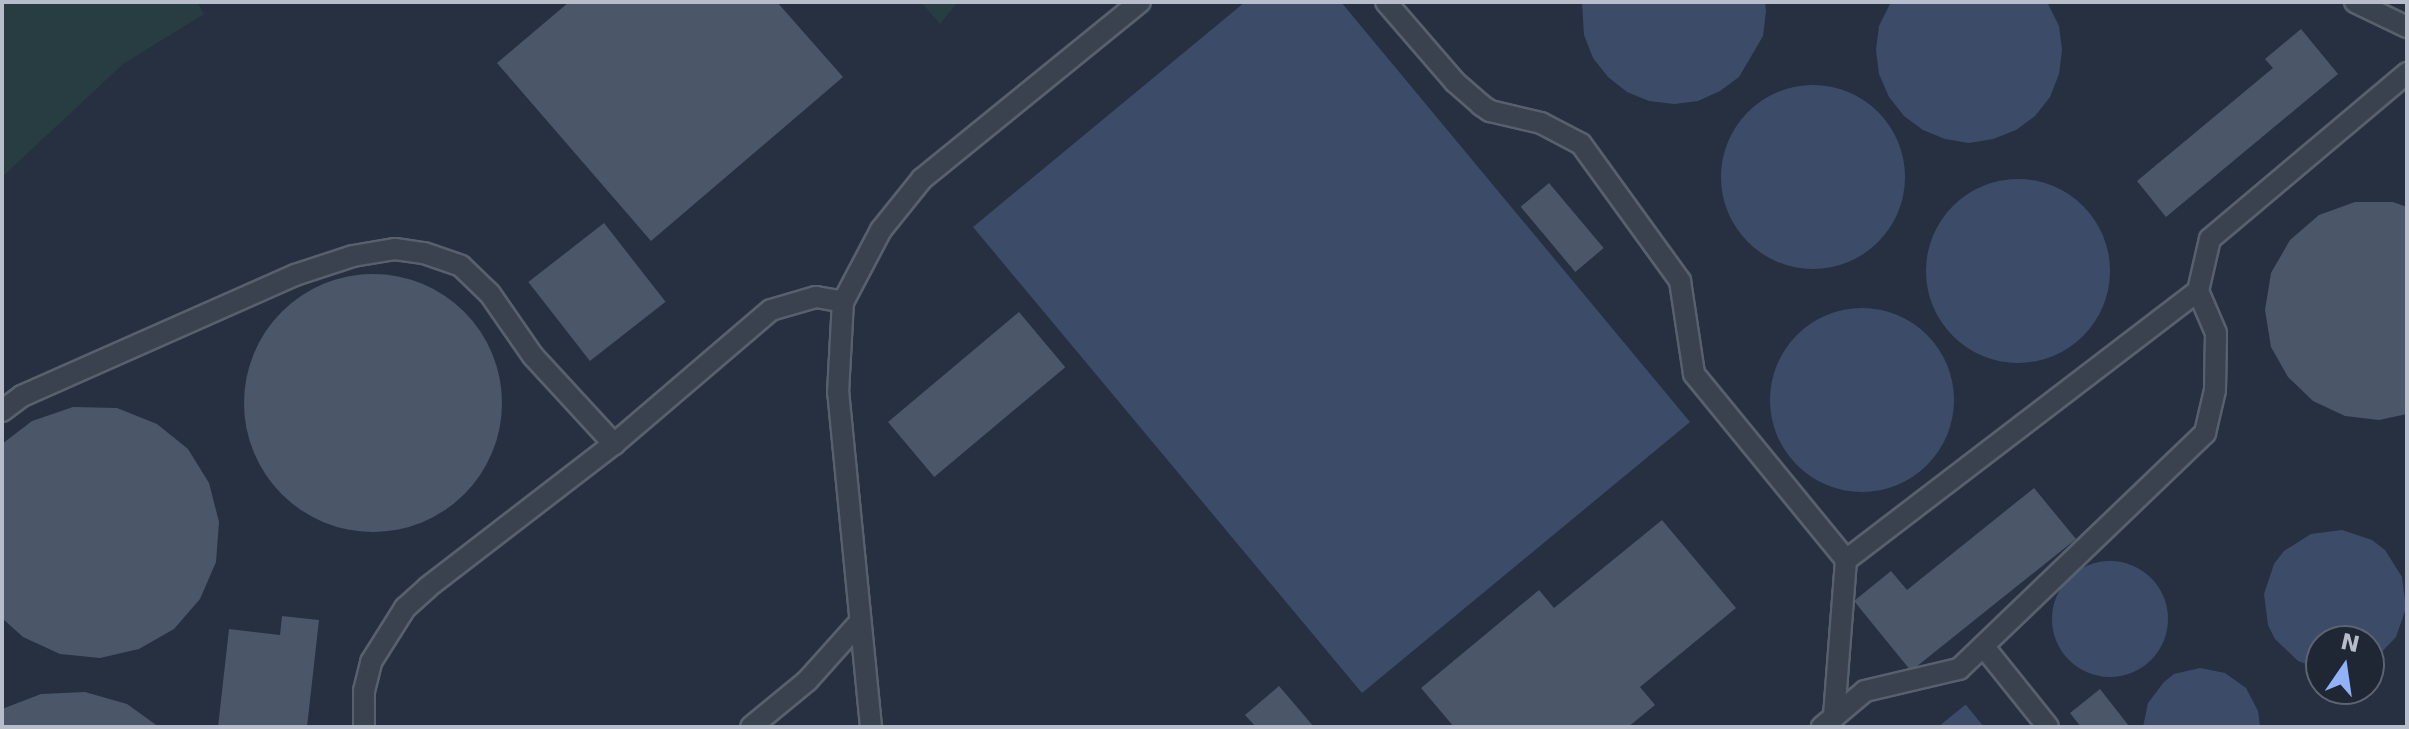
<!DOCTYPE html>
<html>
<head>
<meta charset="utf-8">
<style>
	body { margin:0 }
	#map { position:relative; width:2409px; height:729px; overflow:hidden; background:#263040; font-family:"DejaVu Sans",sans-serif }
	div>[style] { position:absolute }
	[style*='--x'] { left:calc(var(--x)*1px); top:calc(var(--y)*1px); width:calc(var(--w)*1px); rotate:calc(var(--a)*1deg) }
	.green>* { inset:0; background:#283d41 }
	.water>* { inset:0; background:#3c4c68 }
	.round { border-radius:50% }
	.building>* { inset:0; background:#4c5669; transform-origin:0 0 }
	.roads { filter:drop-shadow(2px 0 #58606d) drop-shadow(-2px 0 #58606d) drop-shadow(0 2px #58606d) drop-shadow(0 -2px #58606d) }
	.service>* { height:20px; margin:-10px; padding:0 10px; transform-origin:10px; border-radius:10px; background:#3a4250 }
	span { translate:-50% -50%; white-space:nowrap; text-align:center; line-height:1.15; -webkit-text-stroke:8px #1f2735; paint-order:stroke }
	.frame { position:absolute; inset:0; border:4px solid #b7bdca; pointer-events:none }
	.north { position:absolute; left:2305px; top:625px; width:80px; height:80px; box-sizing:border-box; background:#1f2735; border:2px solid #5c6371; border-radius:50%; rotate:13deg; font-size:22px; font-weight:700; line-height:32px; text-align:center; color:#b7bdca }
	.north::after { content:''; display:block; margin:auto; width:28px; height:36px; background:#91b2f6; clip-path:polygon(50% 0,100% 100%,50% 72%,0 100%) }
</style>
</head>
<body>
<div id="map">
	<div class="green">
		<div style="clip-path:polygon(2px 2px,197px 2px,204px 14px,123px 64px,2px 177px)"></div>
		<div style="clip-path:polygon(921px 2px,958px 2px,940px 24px)"></div>
	</div>
	<div class="water">
		<div style="clip-path:polygon(1245px 2px,1341px 2px,1690px 422px,1362px 693px,973px 227px)"></div>
		<div style="clip-path:polygon(1582px 2px,1765px 2px,1766px 11px,1763px 36px,1739px 77px,1720px 91px,1698px 101px,1674px 104px,1649px 101px,1627px 92px,1608px 77px,1593px 58px,1584px 35px)"></div>
		<div style="clip-path:polygon(1891px 2px,2047px 2px,2059px 26px,2062px 50px,2059px 74px,2050px 97px,2035px 116px,2016px 130px,1993px 139px,1969px 143px,1945px 139px,1923px 130px,1904px 116px,1889px 97px,1879px 74px,1876px 50px,1879px 26px)"></div>
		<div class="round" style="left:1721px;top:85px;width:184px;height:184px"></div>
		<div class="round" style="left:1926px;top:179px;width:184px;height:184px"></div>
		<div class="round" style="left:1770px;top:308px;width:184px;height:184px"></div>
		<div style="clip-path:polygon(2342px 530px,2372px 540px,2385px 550px,2402px 577px,2406px 608px,2396px 637px,2374px 660px,2369px 662px,2369px 641px,2321px 641px,2321px 669px,2298px 661px,2275px 639px,2268px 625px,2264px 594px,2274px 564px,2284px 551px,2311px 534px)"></div>
		<div class="round" style="left:2052px;top:561px;width:116px;height:116px"></div>
		<div style="clip-path:polygon(2200px 668px,2225px 673px,2246px 688px,2258px 711px,2260px 727px,2143px 727px,2148px 703px,2164px 682px,2174px 674px)"></div>
		<div style="clip-path:polygon(1966px 705px,1984px 727px,1938px 727px,1965px 705px)"></div>
	</div>
	<div class="building">
		<div style="clip-path:polygon(569px 2px,777px 2px,843px 77px,651px 241px,497px 63px)"></div>
		<div style="clip-path:polygon(2301px 29px,2338px 74px,2166px 217px,2137px 181px,2273px 68px,2265px 59px)"></div>
		<div style="left:1549px;top:183px;width:85px;height:37px;rotate:50deg"></div>
		<div style="clip-path:polygon(2355px 202px,2393px 202px,2407px 207px,2407px 414px,2379px 420px,2345px 416px,2313px 401px,2288px 377px,2271px 347px,2265px 310px,2271px 273px,2290px 240px,2319px 215px)"></div>
		<div style="left:604px;top:223px;width:100px;height:96px;rotate:52deg"></div>
		<div class="round" style="left:244px;top:274px;width:258px;height:258px"></div>
		<div style="left:1019px;top:312px;width:72px;height:171px;rotate:50deg"></div>
		<div style="clip-path:polygon(73px 407px,117px 408px,157px 424px,188px 449px,209px 483px,219px 522px,216px 562px,200px 599px,174px 629px,139px 649px,100px 658px,60px 654px,23px 637px,2px 618px,2px 444px,32px 421px)"></div>
		<div style="clip-path:polygon(2034px 488px,2076px 539px,1911px 671px,1854px 601px,1891px 571px,1907px 590px)"></div>
		<div style="clip-path:polygon(1662px 520px,1736px 608px,1640px 687px,1655px 705px,1628px 727px,1454px 727px,1421px 688px,1539px 590px,1554px 608px)"></div>
		<div style="clip-path:polygon(282px 616px,319px 620px,307px 727px,218px 727px,229px 629px,280px 635px)"></div>
		<div style="clip-path:polygon(1279px 686px,1314px 727px,1256px 727px,1245px 715px)"></div>
		<div style="clip-path:polygon(2100px 689px,2129px 726px,2127px 727px,2081px 727px,2070px 713px)"></div>
		<div style="clip-path:polygon(85px 692px,127px 704px,159px 727px,2px 727px,2px 709px,41px 694px)"></div>
	</div>
	<div class="roads">
		<div class="service">
			<div style="--x:1386;--y:2;--w:106;--a:49.2"></div>
			<div style="--x:1455;--y:82;--w:35;--a:41"></div>
			<div style="--x:1481;--y:105;--w:11;--a:34"></div>
			<div style="--x:1490;--y:111;--w:52;--a:13.2"></div>
			<div style="--x:1541;--y:123;--w:45;--a:27.7"></div>
			<div style="--x:1581;--y:144;--w:169;--a:54.1"></div>
			<div style="--x:1680;--y:281;--w:94;--a:81.4"></div>
			<div style="--x:1694;--y:374;--w:240;--a:50.7"></div>
			<div style="--x:1846;--y:560;--w:157;--a:94.4"></div>
			<div style="--x:1834;--y:717;--w:16;--a:140"></div>
			<div style="--x:2355;--y:2;--w:58;--a:25.7"></div>
			<div style="--x:2;--y:411;--w:25;--a:-37"></div>
			<div style="--x:22;--y:396;--w:299;--a:-23.9"></div>
			<div style="--x:295;--y:275;--w:61;--a:-18.1"></div>
			<div style="--x:353;--y:256;--w:43;--a:-9.5"></div>
			<div style="--x:395;--y:249;--w:29;--a:8"></div>
			<div style="--x:424;--y:253;--w:39;--a:19"></div>
			<div style="--x:461;--y:266;--w:40;--a:44"></div>
			<div style="--x:490;--y:294;--w:75;--a:55.3"></div>
			<div style="--x:533;--y:356;--w:120;--a:47.4"></div>
			<div style="--x:1846;--y:560;--w:443;--a:-37.4"></div>
			<div style="--x:2198;--y:291;--w:53;--a:-77"></div>
			<div style="--x:2210;--y:239;--w:258;--a:-40.1"></div>
			<div style="--x:1984;--y:647;--w:102;--a:51.3"></div>
			<div style="--x:1834;--y:717;--w:40;--a:-40"></div>
			<div style="--x:1865;--y:691;--w:97;--a:-13.2"></div>
			<div style="--x:1959;--y:669;--w:341;--a:-43.8"></div>
			<div style="--x:2205;--y:433;--w:44;--a:-76.9"></div>
			<div style="--x:2215;--y:390;--w:57;--a:-89"></div>
			<div style="--x:2216;--y:333;--w:46;--a:-113.2"></div>
			<div style="--x:364;--y:727;--w:36;--a:-90"></div>
			<div style="--x:364;--y:691;--w:30;--a:-76"></div>
			<div style="--x:371;--y:662;--w:64;--a:-57.8"></div>
			<div style="--x:405;--y:608;--w:31;--a:-42"></div>
			<div style="--x:428;--y:587;--w:235;--a:-37.6"></div>
			<div style="--x:614;--y:444;--w:206;--a:-40.5"></div>
			<div style="--x:771;--y:310;--w:47;--a:-16.1"></div>
			<div style="--x:816;--y:297;--w:27;--a:10"></div>
			<div style="--x:751;--y:727;--w:72;--a:-39.4"></div>
			<div style="--x:807;--y:681;--w:78;--a:-48.1"></div>
			<div style="--x:871;--y:727;--w:336;--a:-95.6"></div>
			<div style="--x:838;--y:393;--w:91;--a:-86.9"></div>
			<div style="--x:843;--y:302;--w:81;--a:-62.2"></div>
			<div style="--x:881;--y:230;--w:65;--a:-51.2"></div>
			<div style="--x:922;--y:179;--w:281;--a:-39.1"></div>
		</div>
	</div>
	<div class="frame"></div>
	<div class="north">N</div>
</div>
</body>
</html>
